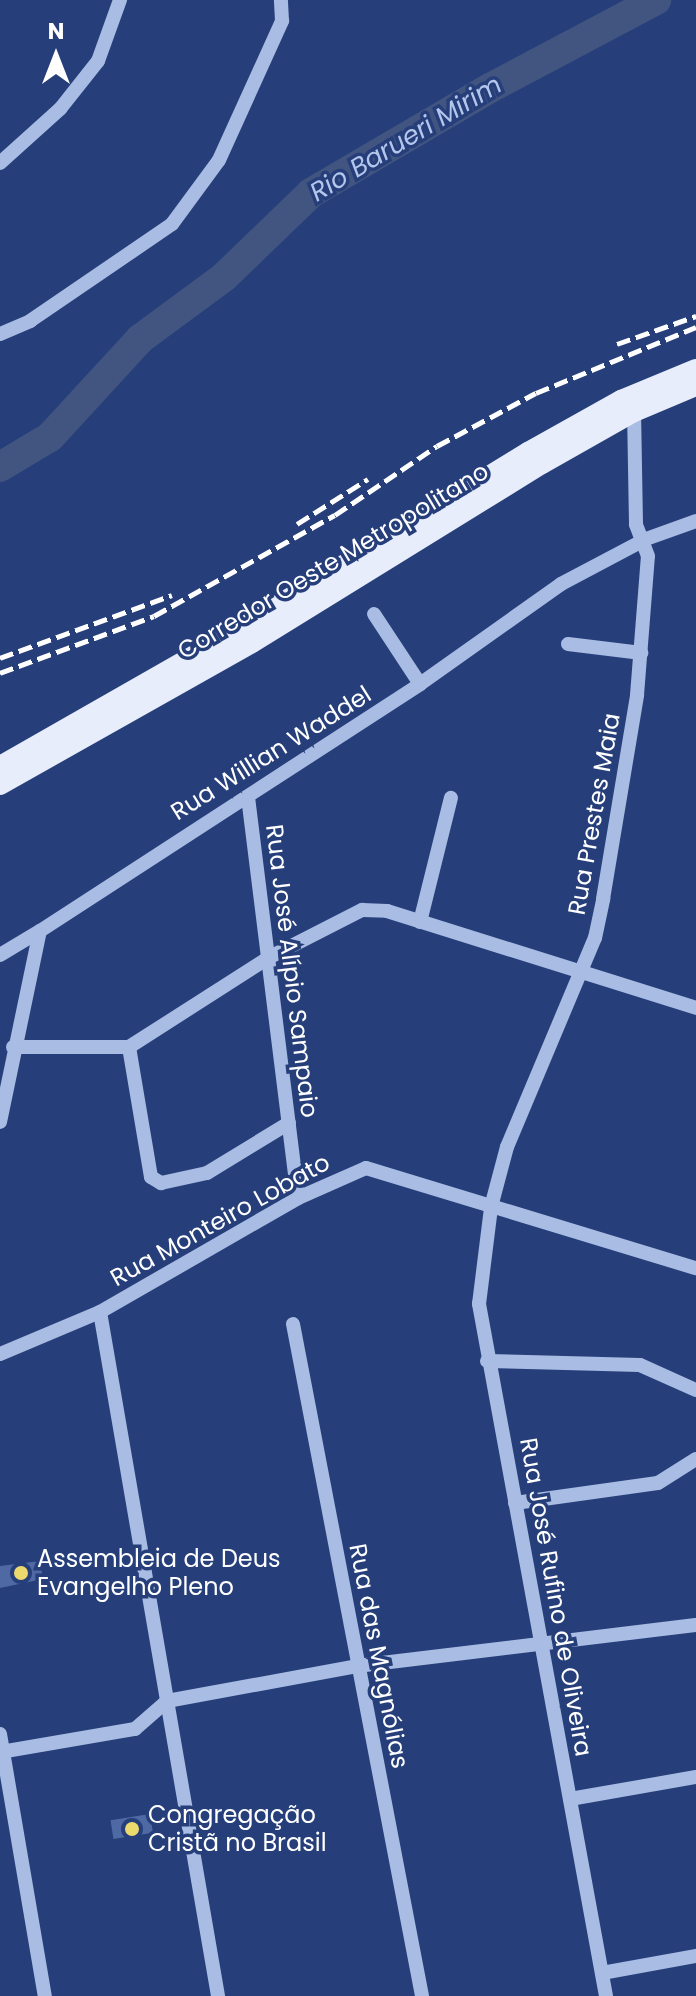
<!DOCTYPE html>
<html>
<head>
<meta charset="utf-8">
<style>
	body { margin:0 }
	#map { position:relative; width:696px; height:1996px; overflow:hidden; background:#263f7a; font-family:Poppins,sans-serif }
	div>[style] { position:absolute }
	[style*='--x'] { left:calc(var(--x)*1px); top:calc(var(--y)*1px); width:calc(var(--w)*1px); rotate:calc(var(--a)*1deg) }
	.river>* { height:30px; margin:-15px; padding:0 15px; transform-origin:15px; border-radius:15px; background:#425580 }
	.building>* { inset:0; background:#4e69a3; transform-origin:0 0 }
	.minor>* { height:14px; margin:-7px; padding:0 7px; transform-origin:7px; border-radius:7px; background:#a9bce3 }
	.major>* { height:20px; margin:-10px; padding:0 10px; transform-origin:10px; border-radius:10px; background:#e8edfc }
	.rail>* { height:5px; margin-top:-2.5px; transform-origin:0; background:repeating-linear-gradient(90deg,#fff 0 14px,transparent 0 20px) }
	.dots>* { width:22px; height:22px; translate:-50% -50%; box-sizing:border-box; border:4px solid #263f7a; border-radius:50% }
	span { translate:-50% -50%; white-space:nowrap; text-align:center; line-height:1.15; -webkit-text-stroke:7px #263f7a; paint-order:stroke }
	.street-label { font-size:24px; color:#fff }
	.poi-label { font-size:24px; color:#fff }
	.left { translate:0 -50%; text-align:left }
	.water-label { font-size:26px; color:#b4c6eb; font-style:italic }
	.north { position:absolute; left:16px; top:16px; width:80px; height:80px; -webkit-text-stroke:6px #263f7a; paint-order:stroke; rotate:0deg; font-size:22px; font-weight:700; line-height:32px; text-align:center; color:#fff }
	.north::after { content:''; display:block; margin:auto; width:28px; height:36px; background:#fff; clip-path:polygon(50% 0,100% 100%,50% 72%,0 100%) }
</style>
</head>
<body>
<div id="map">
	<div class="river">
		<div style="--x:0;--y:467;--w:58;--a:-31"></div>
		<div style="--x:50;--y:437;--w:133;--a:-47.4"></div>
		<div style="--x:140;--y:339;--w:104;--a:-36.4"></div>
		<div style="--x:224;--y:277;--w:121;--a:-44"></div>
		<div style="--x:311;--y:193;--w:208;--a:-30.4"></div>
		<div style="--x:490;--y:88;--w:188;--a:-27.9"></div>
	</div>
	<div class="building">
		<div style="clip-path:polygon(40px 1561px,43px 1579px,0 1588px,0 1566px)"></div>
		<div style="left:150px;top:1814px;width:19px;height:40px;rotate:81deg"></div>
	</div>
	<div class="minor">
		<div style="--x:0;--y:163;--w:81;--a:-42"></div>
		<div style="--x:60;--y:109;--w:61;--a:-51.6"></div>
		<div style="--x:98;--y:61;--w:65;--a:-70.2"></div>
		<div style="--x:0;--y:334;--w:33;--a:-23"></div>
		<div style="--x:30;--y:321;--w:172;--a:-34.3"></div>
		<div style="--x:172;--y:224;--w:79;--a:-53.7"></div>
		<div style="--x:219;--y:160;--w:153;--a:-65.6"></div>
		<div style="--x:282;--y:21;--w:21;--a:-93"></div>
		<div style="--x:374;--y:614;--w:84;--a:56.7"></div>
		<div style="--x:568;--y:644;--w:74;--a:7"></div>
		<div style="--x:248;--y:797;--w:404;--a:82.9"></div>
		<div style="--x:420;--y:922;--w:128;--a:-76"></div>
		<div style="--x:0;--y:955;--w:47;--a:-31"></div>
		<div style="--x:13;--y:1047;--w:116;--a:0"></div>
		<div style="--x:129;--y:1047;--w:165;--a:-32.6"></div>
		<div style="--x:268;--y:958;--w:106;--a:-27.1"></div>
		<div style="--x:362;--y:910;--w:25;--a:2"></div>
		<div style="--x:387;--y:911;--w:324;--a:17.4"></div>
		<div style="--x:129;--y:1047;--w:132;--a:80.4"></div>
		<div style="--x:151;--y:1177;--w:12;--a:31"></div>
		<div style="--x:161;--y:1183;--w:47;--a:-12.3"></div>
		<div style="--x:207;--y:1173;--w:96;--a:-31.4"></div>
		<div style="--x:0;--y:1122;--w:195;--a:-78.2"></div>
		<div style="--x:40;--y:931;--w:453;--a:-33"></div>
		<div style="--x:420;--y:684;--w:173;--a:-35.3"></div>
		<div style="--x:561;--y:584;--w:96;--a:-27.9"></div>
		<div style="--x:646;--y:539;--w:53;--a:-19.8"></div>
		<div style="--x:100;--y:1312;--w:694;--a:80.21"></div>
		<div style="--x:293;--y:1324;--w:684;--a:79.13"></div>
		<div style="--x:0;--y:1354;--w:108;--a:-22.8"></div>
		<div style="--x:100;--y:1312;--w:228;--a:-29.9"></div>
		<div style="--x:298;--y:1198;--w:74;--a:-23.8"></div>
		<div style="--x:366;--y:1168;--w:345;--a:16.9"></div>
		<div style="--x:487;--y:1361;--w:153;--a:1.5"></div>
		<div style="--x:640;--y:1365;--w:61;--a:24.1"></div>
		<div style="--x:515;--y:1503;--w:144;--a:-8"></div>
		<div style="--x:658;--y:1483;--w:45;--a:-32.3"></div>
		<div style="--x:0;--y:1734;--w:266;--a:80.3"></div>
		<div style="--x:0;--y:1752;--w:137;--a:-9.7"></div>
		<div style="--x:135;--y:1729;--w:43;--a:-41.2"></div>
		<div style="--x:167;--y:1701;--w:193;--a:-10.4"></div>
		<div style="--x:357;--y:1666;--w:341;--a:-6.9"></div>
		<div style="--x:570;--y:1799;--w:128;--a:-9.9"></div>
		<div style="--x:602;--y:1973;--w:96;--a:-10.3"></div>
		<div style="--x:606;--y:1996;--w:704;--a:-100.4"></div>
		<div style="--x:479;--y:1304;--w:98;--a:-82.9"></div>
		<div style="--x:491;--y:1207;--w:62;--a:-75.1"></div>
		<div style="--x:507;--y:1147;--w:227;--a:-67.2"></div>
		<div style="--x:595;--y:938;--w:40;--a:-78"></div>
		<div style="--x:603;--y:899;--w:207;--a:-80.5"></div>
		<div style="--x:637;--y:695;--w:139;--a:-85.5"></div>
		<div style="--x:648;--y:556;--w:34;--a:-111"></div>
		<div style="--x:636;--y:524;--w:112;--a:-91"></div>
	</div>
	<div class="major">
		<div style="--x:0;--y:766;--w:260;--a:-29.7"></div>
		<div style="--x:226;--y:637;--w:354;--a:-31.5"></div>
		<div style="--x:528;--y:452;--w:107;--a:-29.2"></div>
		<div style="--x:621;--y:400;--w:81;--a:-22.5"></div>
		<div style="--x:0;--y:785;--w:289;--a:-29.4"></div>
		<div style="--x:252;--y:643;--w:341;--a:-31.7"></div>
		<div style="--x:542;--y:464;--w:106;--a:-29.5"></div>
		<div style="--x:634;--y:412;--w:67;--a:-22.8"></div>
	</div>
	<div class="rail">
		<div style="--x:617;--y:344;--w:84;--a:-19.5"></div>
		<div style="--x:297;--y:524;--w:84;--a:-32.4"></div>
		<div style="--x:0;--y:658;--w:183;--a:-20.1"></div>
		<div style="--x:0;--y:673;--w:164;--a:-20.3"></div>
		<div style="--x:154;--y:616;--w:207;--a:-29.2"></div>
		<div style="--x:335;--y:515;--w:123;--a:-34.1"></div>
		<div style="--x:437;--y:446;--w:112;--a:-28.2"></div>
		<div style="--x:536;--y:393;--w:173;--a:-22.4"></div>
	</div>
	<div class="dots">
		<div style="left:21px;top:1573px;background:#ecd96e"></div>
		<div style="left:132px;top:1829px;background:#ecd96e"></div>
	</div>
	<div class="street-label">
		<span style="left:333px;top:561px;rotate:-31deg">Corredor Oeste Metropolitano</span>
		<span style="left:271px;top:753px;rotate:-32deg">Rua Willian Waddel</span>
		<span style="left:594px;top:814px;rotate:-80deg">Rua Prestes Maia</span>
		<span style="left:292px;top:971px;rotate:83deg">Rua José Alípio Sampaio</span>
		<span style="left:220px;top:1220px;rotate:-29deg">Rua Monteiro Lobato</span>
		<span style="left:556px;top:1597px;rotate:80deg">Rua José Rufino de Oliveira</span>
		<span style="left:379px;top:1656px;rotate:79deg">Rua das Magnólias</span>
	</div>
	<div class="poi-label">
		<span class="left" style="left:37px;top:1573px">Assembleia de Deus<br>Evangelho Pleno</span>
		<span class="left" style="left:148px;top:1829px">Congregação<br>Cristã no Brasil</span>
	</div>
	<div class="water-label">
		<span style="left:406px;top:139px;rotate:-31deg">Rio Barueri Mirim</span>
	</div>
	<div class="north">N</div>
</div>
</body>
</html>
